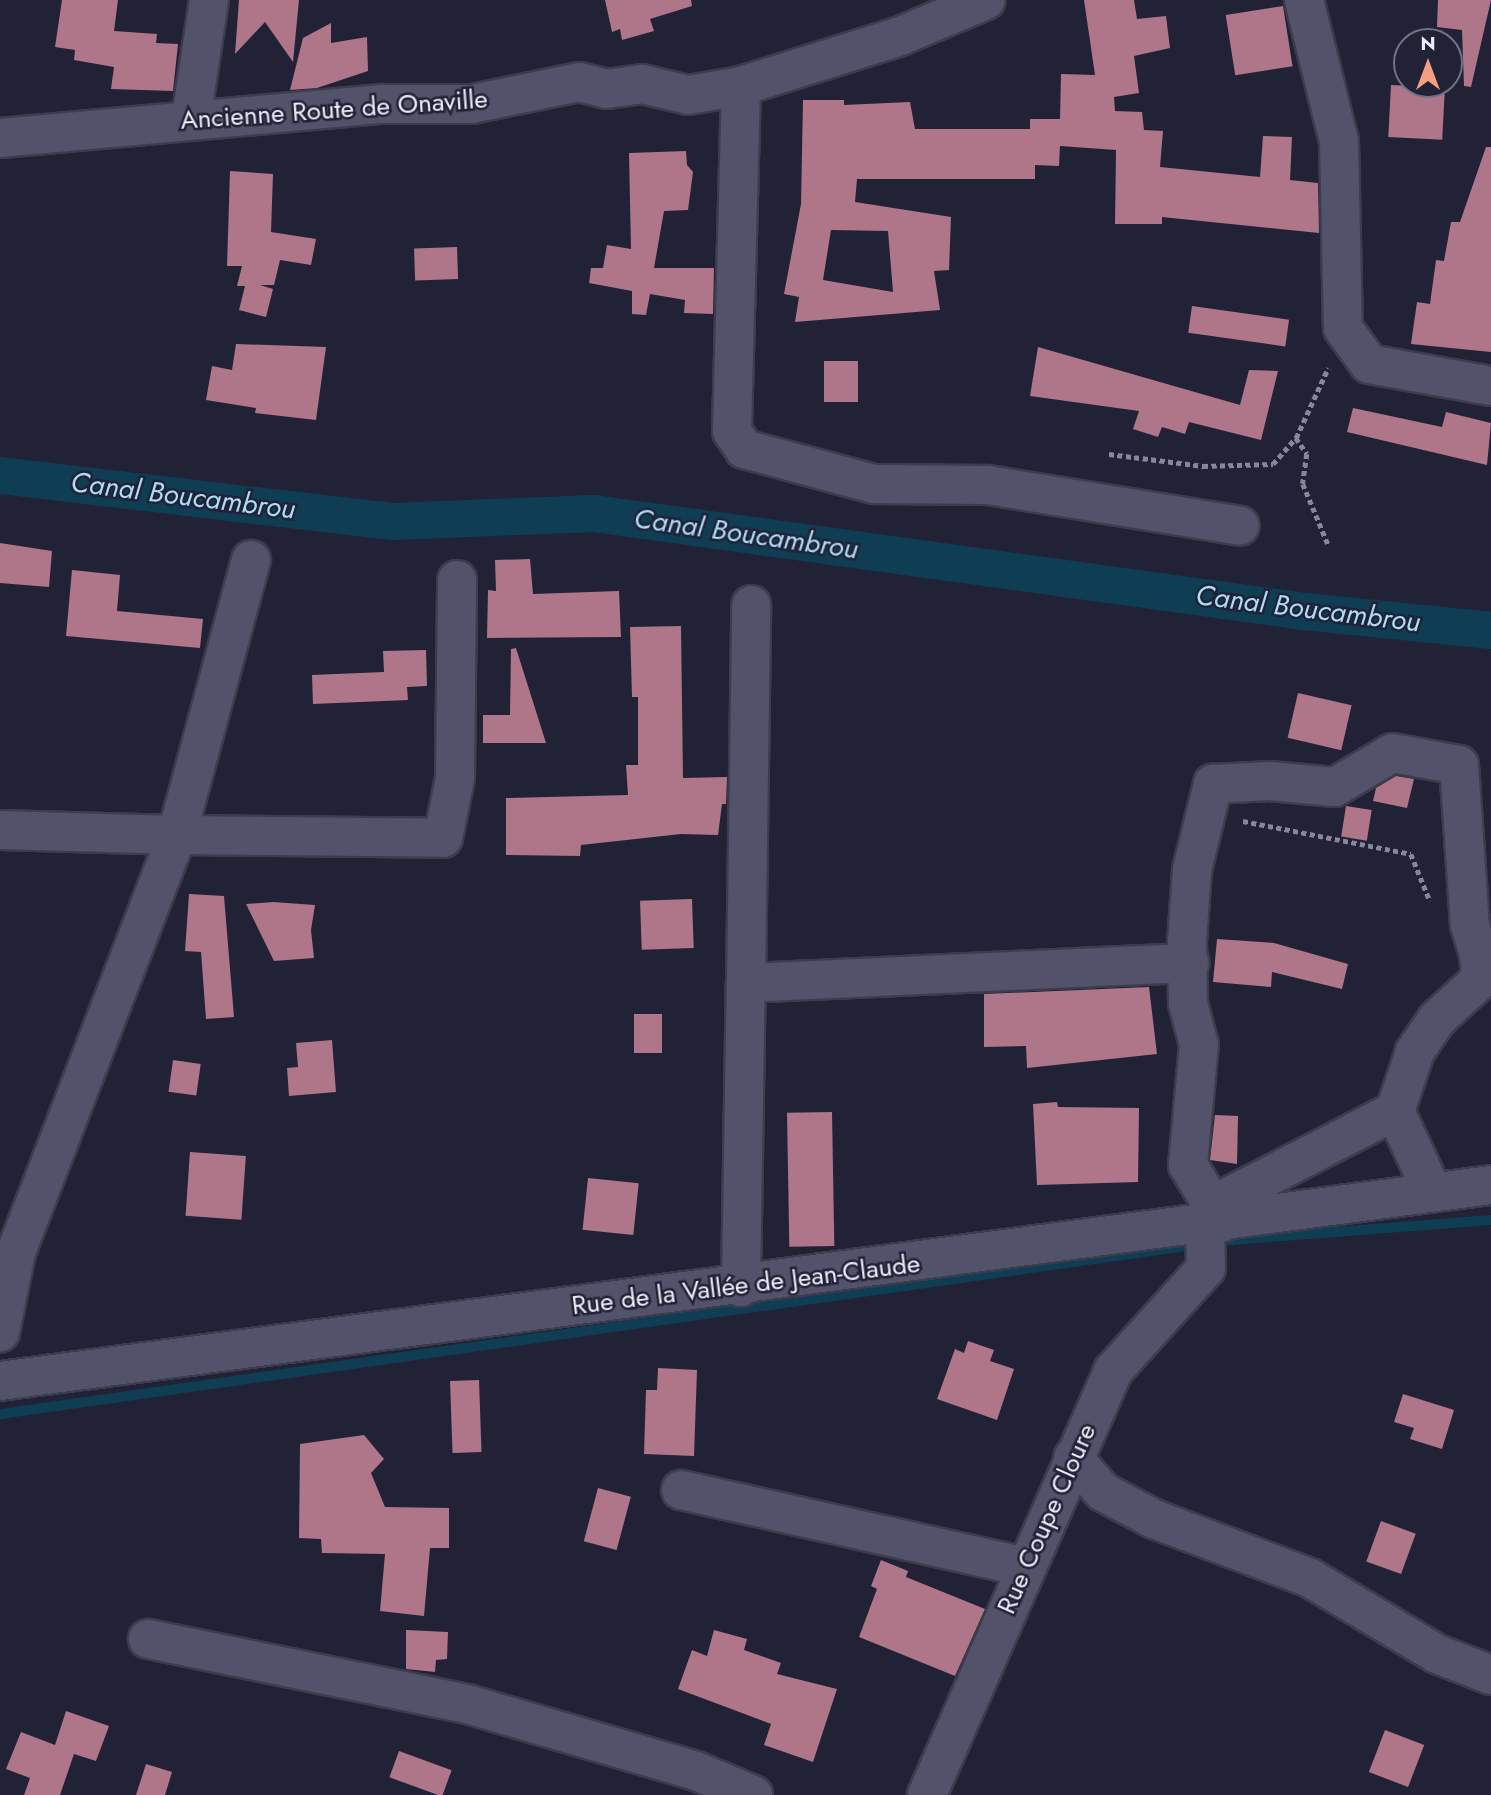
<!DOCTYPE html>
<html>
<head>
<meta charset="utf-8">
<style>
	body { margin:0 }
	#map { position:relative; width:1491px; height:1795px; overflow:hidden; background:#222237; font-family:Jost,sans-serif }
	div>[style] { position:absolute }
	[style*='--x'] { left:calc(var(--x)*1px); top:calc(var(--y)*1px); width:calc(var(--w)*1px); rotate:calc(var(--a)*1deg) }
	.stream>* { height:10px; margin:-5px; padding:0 5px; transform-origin:5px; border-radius:5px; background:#0f3e54 }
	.canal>* { height:37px; margin:-18.5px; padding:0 18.5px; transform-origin:18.5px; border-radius:18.5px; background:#0f3e54 }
	.building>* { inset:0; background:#af7589; transform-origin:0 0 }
	.path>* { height:4.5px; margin-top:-2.25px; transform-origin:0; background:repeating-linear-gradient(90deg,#878799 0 5px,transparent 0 8.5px) }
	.roads { filter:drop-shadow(2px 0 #3d3c4e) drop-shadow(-2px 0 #3d3c4e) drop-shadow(0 2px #3d3c4e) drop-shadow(0 -2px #3d3c4e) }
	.minor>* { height:38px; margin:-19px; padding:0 19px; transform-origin:19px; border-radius:19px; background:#52526a }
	span { translate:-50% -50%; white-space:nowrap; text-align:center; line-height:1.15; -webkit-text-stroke:5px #222237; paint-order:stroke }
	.street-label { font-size:26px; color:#ebebfa }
	.water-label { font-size:28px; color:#abddf8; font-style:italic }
	.north { position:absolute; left:1393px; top:28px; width:70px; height:70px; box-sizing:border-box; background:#222237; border:2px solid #727285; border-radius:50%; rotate:0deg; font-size:19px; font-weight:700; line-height:28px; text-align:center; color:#ebebfa }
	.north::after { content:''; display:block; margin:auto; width:24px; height:32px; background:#f39f83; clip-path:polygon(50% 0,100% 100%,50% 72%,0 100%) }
</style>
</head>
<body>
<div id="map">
	<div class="stream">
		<div style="--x:1219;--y:1241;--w:273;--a:-4.4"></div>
		<div style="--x:0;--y:1414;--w:1212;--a:-8.06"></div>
	</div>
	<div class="canal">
		<div style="--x:0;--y:475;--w:396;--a:6.7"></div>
		<div style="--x:393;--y:521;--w:200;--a:-2.3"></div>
		<div style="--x:593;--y:513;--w:718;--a:7.85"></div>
		<div style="--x:1304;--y:611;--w:188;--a:5.8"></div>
	</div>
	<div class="building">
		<div style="clip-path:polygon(62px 0,118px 0,114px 31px,157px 34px,156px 43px,178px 44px,173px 91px,111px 89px,114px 67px,74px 60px,75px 50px,55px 47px)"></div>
		<div style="clip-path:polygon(239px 0,299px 0,293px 62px,265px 22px,235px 54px)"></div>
		<div style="clip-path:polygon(605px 0,691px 0,692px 6px,650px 19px,654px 31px,622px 40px,620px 29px,612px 32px)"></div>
		<div style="clip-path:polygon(evenodd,1084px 0,1134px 0,1137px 19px,1166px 16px,1170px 48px,1134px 56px,1139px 93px,1114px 97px,1115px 111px,1142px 112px,1144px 130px,1163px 131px,1160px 167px,1260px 177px,1263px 136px,1292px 137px,1290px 180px,1318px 183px,1319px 233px,1162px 217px,1162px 224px,1115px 224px,1116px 150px,1060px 146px,1059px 166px,1035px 165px,1035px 179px,857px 179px,855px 202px,951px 217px,949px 270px,934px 271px,940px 310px,795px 322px,799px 297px,784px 294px,801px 204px,803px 100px,844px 100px,844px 105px,910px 102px,915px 129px,1030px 129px,1030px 119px,1060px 119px,1061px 74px,1095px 75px,1084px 0,831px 230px,888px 231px,893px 292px,823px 280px,831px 230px)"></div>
		<div style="clip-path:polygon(1438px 0,1491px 0,1471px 87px,1464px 86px,1462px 30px,1437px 27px)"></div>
		<div style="left:1283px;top:6px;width:61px;height:58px;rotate:81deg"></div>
		<div style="clip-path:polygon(331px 23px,331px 43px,367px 37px,368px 71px,317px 88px,290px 90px,303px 38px)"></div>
		<div style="left:1391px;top:85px;width:54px;height:52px;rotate:3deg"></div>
		<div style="clip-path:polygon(1486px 147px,1491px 147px,1491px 352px,1411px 344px,1417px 302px,1430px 304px,1436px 260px,1444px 261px,1451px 222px,1460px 222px)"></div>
		<div style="clip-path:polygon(686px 151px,687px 165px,693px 172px,688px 210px,664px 211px,654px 268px,714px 268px,713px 314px,684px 313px,685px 300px,650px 294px,646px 315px,632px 314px,632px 291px,589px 283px,591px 268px,603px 268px,607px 245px,631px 249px,629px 153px)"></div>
		<div style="clip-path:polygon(230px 171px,273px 174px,271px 232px,316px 239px,311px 265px,280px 260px,274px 285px,260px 285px,273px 289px,266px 317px,239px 310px,245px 286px,237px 286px,242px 266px,227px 266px)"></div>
		<div style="left:457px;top:247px;width:32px;height:43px;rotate:88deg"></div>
		<div style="left:1192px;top:306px;width:98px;height:27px;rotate:8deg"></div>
		<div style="clip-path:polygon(236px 344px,326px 347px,316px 420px,255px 413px,256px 408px,206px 400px,212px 366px,232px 370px)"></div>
		<div style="clip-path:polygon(1038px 347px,1240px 405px,1249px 370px,1278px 371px,1261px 440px,1189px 422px,1185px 434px,1162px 427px,1158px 437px,1133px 429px,1139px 411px,1030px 396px)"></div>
		<div style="left:824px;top:361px;width:34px;height:41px"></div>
		<div style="clip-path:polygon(1353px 408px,1442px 427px,1446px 412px,1491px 423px,1487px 465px,1347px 432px)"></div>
		<div style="clip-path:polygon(0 543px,52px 551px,49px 587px,0 583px)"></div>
		<div style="clip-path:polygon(530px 559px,533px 594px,619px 591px,621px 637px,487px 638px,488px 590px,496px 591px,495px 560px)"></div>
		<div style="clip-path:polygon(72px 570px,120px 575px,117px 611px,203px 619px,200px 648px,66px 636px)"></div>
		<div style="clip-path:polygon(681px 626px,683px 778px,727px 777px,726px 804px,722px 804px,718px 835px,681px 834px,581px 845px,580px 856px,506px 855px,506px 798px,628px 795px,626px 765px,638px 765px,638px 697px,632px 697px,630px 627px)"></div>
		<div style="clip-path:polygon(516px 648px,546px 743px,483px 743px,483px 715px,510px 715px,511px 649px)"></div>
		<div style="clip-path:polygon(426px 650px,427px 686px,407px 687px,408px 700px,313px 704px,312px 675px,384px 672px,383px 651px)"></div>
		<div style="left:1298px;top:693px;width:55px;height:46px;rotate:13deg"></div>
		<div style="clip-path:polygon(1396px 776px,1414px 779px,1407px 808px,1373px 801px,1376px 788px)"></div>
		<div style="left:1346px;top:806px;width:26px;height:31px;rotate:9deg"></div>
		<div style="clip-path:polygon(189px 894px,224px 896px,234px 1017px,206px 1019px,201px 952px,185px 951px)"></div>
		<div style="left:692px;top:899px;width:49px;height:52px;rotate:88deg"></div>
		<div style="clip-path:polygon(273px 902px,315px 905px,311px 930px,314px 958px,274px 961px,246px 904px)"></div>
		<div style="clip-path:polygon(1217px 939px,1274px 943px,1348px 964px,1342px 989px,1272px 972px,1271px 987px,1213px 982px)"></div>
		<div style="clip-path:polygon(1149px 987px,1157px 1054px,1027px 1068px,1026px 1046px,984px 1047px,984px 994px)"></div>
		<div style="left:634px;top:1014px;width:28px;height:39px"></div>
		<div style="clip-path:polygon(332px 1040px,336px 1092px,289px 1096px,287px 1068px,298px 1067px,296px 1043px)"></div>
		<div style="left:173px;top:1060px;width:28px;height:32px;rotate:8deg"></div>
		<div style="clip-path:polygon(1057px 1102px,1058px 1107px,1139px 1108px,1138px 1182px,1037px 1185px,1033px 1104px)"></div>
		<div style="left:832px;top:1112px;width:134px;height:45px;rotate:89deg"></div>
		<div style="clip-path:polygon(1215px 1115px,1238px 1116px,1237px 1164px,1210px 1160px)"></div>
		<div style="left:190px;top:1152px;width:56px;height:64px;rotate:4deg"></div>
		<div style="left:588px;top:1178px;width:51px;height:52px;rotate:6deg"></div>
		<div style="clip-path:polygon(968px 1341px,994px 1350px,990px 1361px,1014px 1369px,997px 1420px,937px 1399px,955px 1349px,964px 1353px)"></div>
		<div style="clip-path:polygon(658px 1368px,697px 1370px,694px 1456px,644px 1454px,646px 1390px,657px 1390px)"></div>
		<div style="left:479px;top:1380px;width:72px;height:29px;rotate:88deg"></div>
		<div style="clip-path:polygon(1403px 1394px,1454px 1410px,1442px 1449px,1410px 1439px,1414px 1428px,1394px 1422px)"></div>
		<div style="clip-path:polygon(364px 1435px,384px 1459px,371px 1473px,385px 1507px,449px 1508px,449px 1548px,430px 1548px,424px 1616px,380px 1611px,385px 1554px,322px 1553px,321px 1539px,299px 1538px,300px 1444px)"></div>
		<div style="left:598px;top:1488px;width:34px;height:55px;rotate:15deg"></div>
		<div style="left:1381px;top:1521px;width:37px;height:43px;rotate:20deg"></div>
		<div style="clip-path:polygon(881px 1560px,908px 1571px,906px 1577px,985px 1609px,955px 1676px,859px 1637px,877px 1589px,871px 1586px)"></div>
		<div style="clip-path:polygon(406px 1630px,448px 1632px,447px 1659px,436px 1660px,435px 1672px,406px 1669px)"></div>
		<div style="clip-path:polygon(714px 1630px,747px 1639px,744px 1650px,781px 1663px,777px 1674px,837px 1689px,813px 1762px,764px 1745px,771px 1724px,678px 1689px,692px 1650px,707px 1656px)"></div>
		<div style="clip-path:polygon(66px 1711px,109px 1726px,96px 1761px,74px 1754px,60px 1795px,24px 1795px,30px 1778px,6px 1769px,21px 1732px,55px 1745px)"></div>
		<div style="left:1385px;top:1730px;width:42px;height:45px;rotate:21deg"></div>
		<div style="left:399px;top:1751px;width:56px;height:28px;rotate:20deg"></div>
		<div style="clip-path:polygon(146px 1764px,172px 1772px,165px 1795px,136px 1795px)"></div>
	</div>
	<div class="path">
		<div style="--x:1296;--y:438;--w:19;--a:55"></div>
		<div style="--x:1307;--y:454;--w:30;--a:98"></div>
		<div style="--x:1303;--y:484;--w:65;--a:67.4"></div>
		<div style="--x:1109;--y:454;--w:95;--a:7.3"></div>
		<div style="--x:1203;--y:466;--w:70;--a:-1.6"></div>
		<div style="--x:1273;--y:464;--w:35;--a:-49"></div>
		<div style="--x:1296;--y:438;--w:77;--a:-65.4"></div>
		<div style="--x:1243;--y:821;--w:171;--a:11.1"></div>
		<div style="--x:1411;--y:854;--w:51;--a:68"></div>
	</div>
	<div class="roads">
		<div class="minor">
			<div style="--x:1304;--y:0;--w:145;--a:76.1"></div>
			<div style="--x:1339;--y:141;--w:187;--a:88.8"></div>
			<div style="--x:1343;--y:328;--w:44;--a:54.2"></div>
			<div style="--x:1369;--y:364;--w:124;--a:10.2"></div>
			<div style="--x:741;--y:86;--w:345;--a:91.5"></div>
			<div style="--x:732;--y:431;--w:22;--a:56"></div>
			<div style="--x:744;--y:449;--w:135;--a:15.1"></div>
			<div style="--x:874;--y:484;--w:114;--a:0.5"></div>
			<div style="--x:988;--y:485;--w:255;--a:9.2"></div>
			<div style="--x:191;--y:119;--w:120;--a:-81.4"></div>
			<div style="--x:0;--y:138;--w:384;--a:-5.1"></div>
			<div style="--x:382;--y:104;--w:90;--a:0"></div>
			<div style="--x:472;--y:104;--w:109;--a:-11.6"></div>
			<div style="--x:579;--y:82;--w:29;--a:14"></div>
			<div style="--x:607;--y:89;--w:35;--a:-8"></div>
			<div style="--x:642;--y:84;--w:47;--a:13.4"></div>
			<div style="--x:688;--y:95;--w:54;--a:-9.6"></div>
			<div style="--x:741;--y:86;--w:164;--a:-17.3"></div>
			<div style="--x:898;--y:37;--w:95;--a:-22.8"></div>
			<div style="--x:251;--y:560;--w:285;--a:105.1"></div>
			<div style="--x:177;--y:835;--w:266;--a:0.6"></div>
			<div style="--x:443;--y:838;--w:61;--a:-78.7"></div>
			<div style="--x:455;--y:778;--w:198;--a:-89.4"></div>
			<div style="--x:0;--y:830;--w:177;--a:1.6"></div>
			<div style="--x:177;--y:835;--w:447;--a:111.1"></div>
			<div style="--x:16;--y:1252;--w:82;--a:101.3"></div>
			<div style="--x:746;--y:983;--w:378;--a:-89.2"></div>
			<div style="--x:1213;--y:1205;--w:205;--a:-27.3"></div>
			<div style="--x:1223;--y:1222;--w:67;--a:-121.6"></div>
			<div style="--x:1188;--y:1165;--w:121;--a:-84.8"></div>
			<div style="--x:1199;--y:1045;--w:43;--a:-104.7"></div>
			<div style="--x:1188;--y:1003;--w:61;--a:-90.9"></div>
			<div style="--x:1187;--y:942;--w:72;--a:-86"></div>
			<div style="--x:1192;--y:870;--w:89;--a:-76.3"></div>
			<div style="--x:1213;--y:784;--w:57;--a:-3"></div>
			<div style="--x:1270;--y:781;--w:65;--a:5.3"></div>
			<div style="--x:1335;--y:787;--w:66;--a:-30.8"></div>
			<div style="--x:1392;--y:753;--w:68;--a:10.2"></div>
			<div style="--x:1459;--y:765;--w:160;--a:86.1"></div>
			<div style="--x:1470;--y:925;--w:31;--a:73"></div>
			<div style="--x:1479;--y:955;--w:24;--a:85"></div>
			<div style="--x:1481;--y:979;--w:59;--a:137.7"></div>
			<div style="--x:1437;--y:1019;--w:40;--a:124"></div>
			<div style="--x:1415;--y:1052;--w:62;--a:108.7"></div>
			<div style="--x:1395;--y:1111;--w:90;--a:65.1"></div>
			<div style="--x:741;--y:1287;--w:304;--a:-89.1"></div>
			<div style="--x:746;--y:983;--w:444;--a:-2.6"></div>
			<div style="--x:0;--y:1381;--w:1504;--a:-7.49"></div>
			<div style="--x:1073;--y:1458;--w:45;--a:48.6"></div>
			<div style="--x:1103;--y:1492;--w:58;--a:27.9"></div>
			<div style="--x:1154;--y:1519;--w:167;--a:20.7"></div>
			<div style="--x:1310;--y:1578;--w:148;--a:30.9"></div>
			<div style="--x:1437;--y:1654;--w:58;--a:21.3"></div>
			<div style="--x:681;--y:1490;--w:353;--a:12.6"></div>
			<div style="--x:148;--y:1639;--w:326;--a:11.5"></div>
			<div style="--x:467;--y:1704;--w:239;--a:16.3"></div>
			<div style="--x:696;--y:1771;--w:62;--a:22.8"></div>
			<div style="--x:927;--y:1795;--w:463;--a:-66.3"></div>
			<div style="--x:1113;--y:1371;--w:139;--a:-47.9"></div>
			<div style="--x:1206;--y:1268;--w:44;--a:-91.3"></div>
		</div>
	</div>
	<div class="street-label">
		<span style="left:334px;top:110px;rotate:-4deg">Ancienne Route de Onaville</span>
		<span style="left:746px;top:1285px;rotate:-7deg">Rue de la Vallée de Jean-Claude</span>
		<span style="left:1047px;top:1519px;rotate:-66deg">Rue Coupe Cloure</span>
	</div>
	<div class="water-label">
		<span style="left:183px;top:496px;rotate:7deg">Canal Boucambrou</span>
		<span style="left:746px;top:534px;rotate:8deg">Canal Boucambrou</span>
		<span style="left:1308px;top:609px;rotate:7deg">Canal Boucambrou</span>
	</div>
	<div class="north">N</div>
</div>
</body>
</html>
